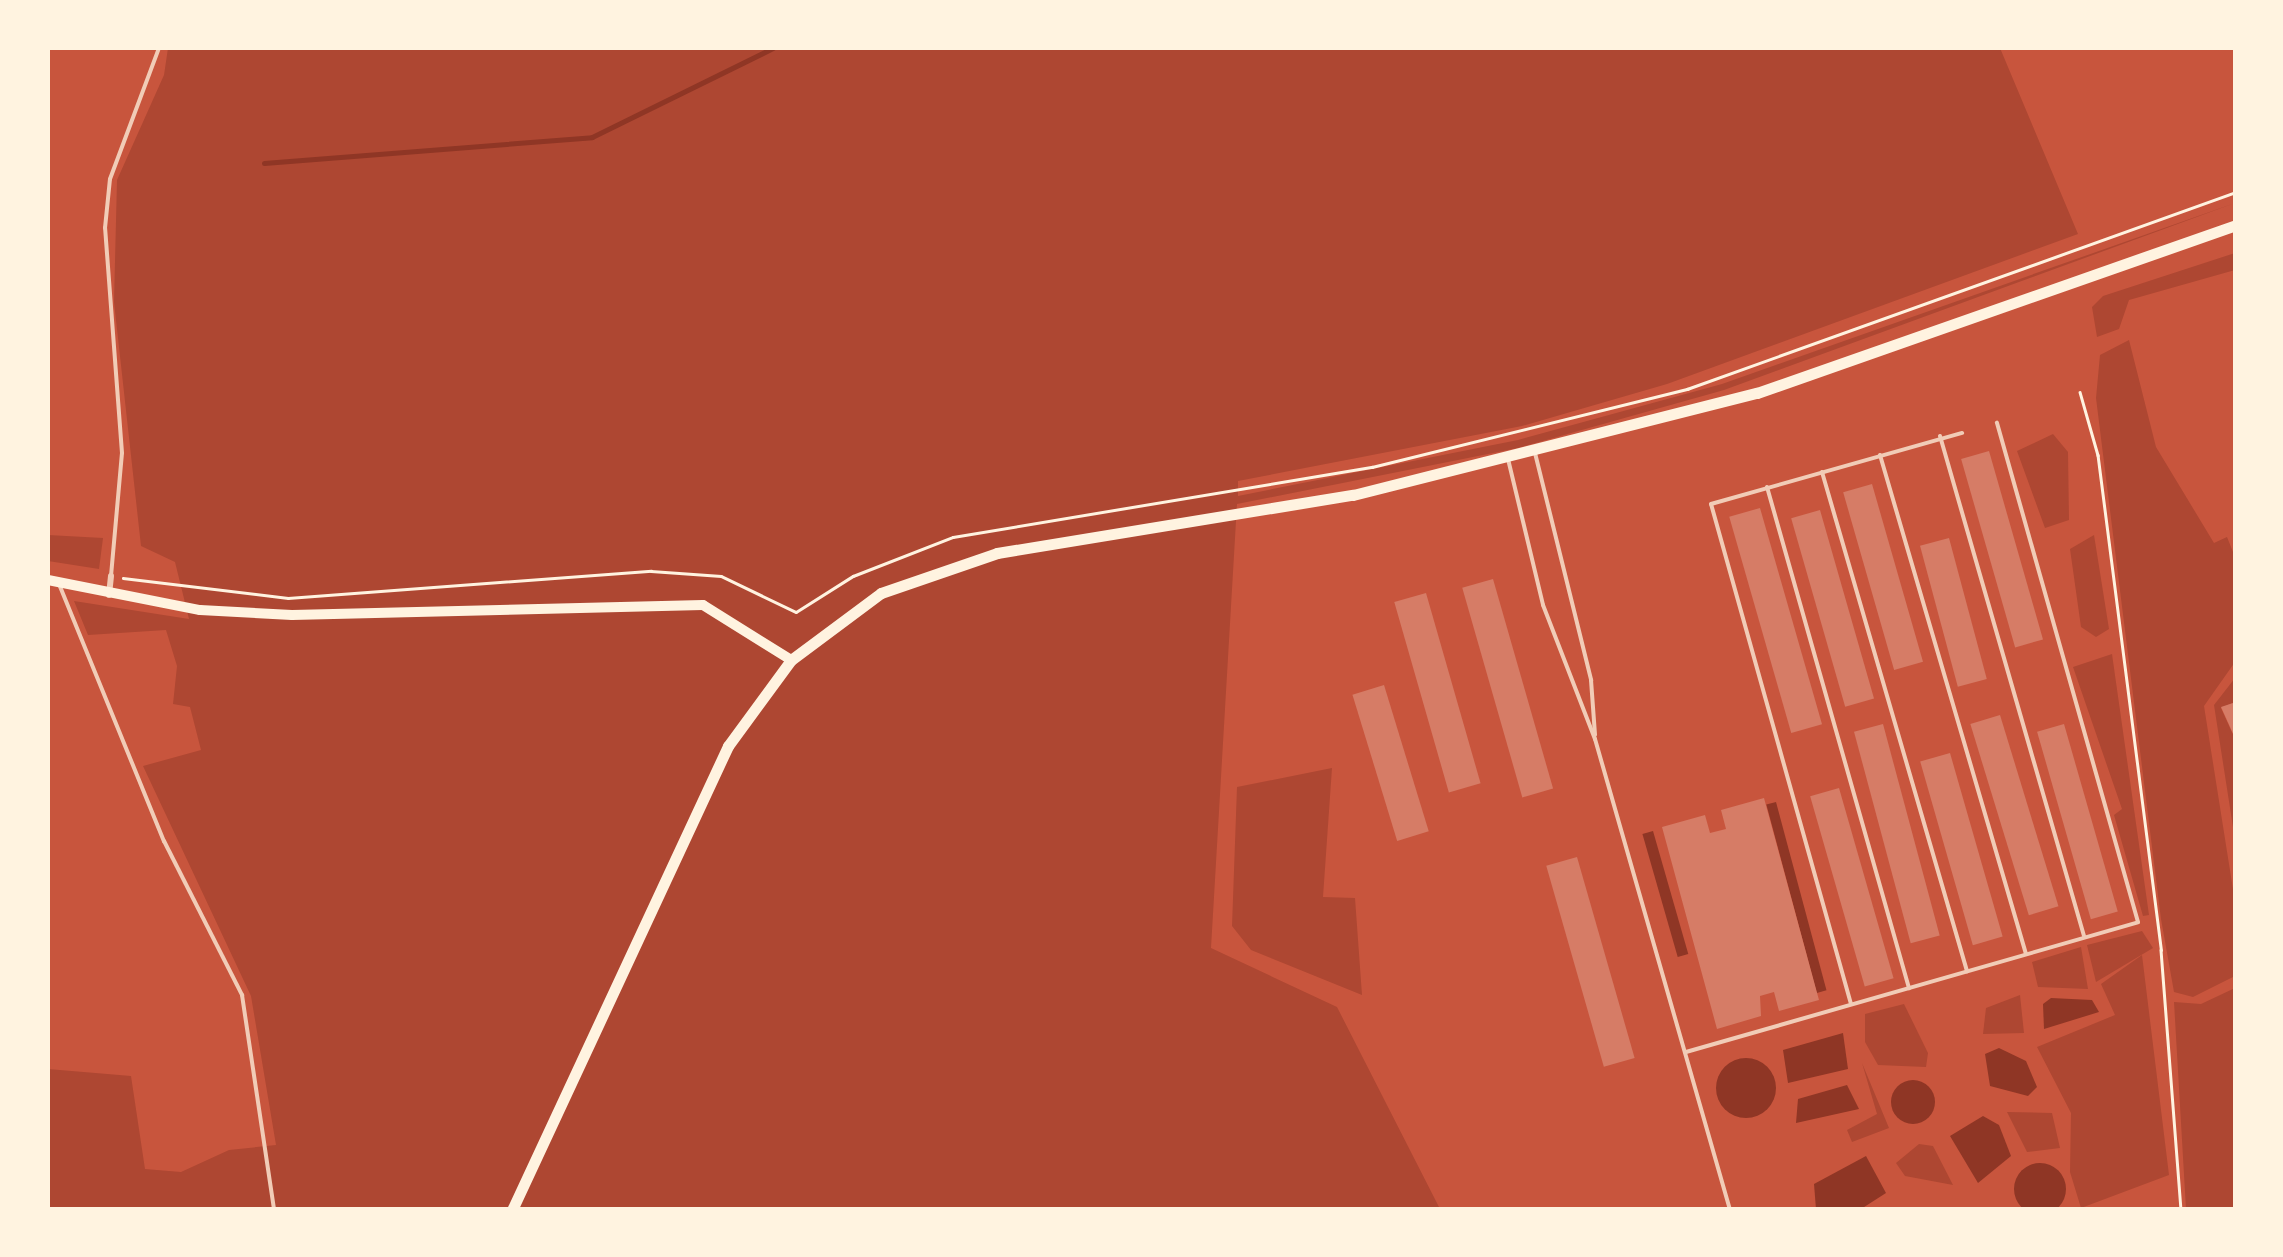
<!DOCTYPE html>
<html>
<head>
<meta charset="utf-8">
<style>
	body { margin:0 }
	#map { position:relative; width:2283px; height:1257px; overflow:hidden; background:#c8553d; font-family:"Public Sans",sans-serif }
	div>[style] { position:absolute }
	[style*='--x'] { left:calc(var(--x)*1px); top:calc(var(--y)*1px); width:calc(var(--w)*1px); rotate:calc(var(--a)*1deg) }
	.green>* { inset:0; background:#ae4732 }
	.water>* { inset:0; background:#8f3625; transform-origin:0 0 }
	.round { border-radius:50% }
	.stream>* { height:5px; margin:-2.5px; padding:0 2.5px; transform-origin:2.5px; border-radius:2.5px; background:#8f3625 }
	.building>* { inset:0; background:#d67c66; transform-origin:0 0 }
	.path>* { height:2.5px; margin:-1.25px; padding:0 1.25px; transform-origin:1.25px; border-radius:1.25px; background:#fff3e0 }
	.service>* { height:4px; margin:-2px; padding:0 2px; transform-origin:2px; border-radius:2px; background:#f1ccb7 }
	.minor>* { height:6px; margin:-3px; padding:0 3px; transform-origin:3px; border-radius:3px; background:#f1ccb7 }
	.secondary>* { height:10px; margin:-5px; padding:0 5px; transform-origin:5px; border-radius:5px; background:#fff3e0 }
	.primary>* { height:11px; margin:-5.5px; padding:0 5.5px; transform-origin:5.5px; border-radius:5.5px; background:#fff3e0 }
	span { translate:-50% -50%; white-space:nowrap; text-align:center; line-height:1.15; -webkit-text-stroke:10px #fff3e0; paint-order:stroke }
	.frame { position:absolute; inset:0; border:50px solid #fff3e0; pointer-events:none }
</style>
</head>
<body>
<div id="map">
	<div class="green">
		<div style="clip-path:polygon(168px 48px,2000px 48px,2078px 234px,1667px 384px,1522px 426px,1238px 481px,1238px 496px,1518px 440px,1722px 384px,2235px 203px,1724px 390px,1518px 448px,1237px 504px,1211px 948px,1337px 1007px,1440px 1209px,48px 1209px,48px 1069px,131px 1076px,145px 1169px,181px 1172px,229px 1150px,276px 1145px,251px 996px,143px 766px,201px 750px,190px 707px,173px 704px,177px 666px,166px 630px,88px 635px,74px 601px,189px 619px,175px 562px,141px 546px,114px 302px,117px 180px,164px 75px)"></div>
		<div style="clip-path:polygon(2235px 253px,2235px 270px,2129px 300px,2119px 329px,2097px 337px,2092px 307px,2103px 296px)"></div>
		<div style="clip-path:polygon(2129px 340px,2156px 447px,2214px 543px,2227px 537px,2235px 557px,2235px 662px,2204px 706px,2235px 902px,2235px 976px,2193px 997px,2174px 992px,2161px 919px,2096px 398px,2100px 355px)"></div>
		<div style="clip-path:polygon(2053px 434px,2068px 452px,2069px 520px,2045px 528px,2017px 451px)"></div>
		<div style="clip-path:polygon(48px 535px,103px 538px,99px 569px,48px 561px)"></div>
		<div style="clip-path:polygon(2094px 535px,2109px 629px,2096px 637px,2081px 627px,2070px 549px)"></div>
		<div style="clip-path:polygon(2112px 654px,2149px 915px,2143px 916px,2114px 815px,2122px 809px,2073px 667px)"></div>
		<div style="clip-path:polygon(2235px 678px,2235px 702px,2221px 708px,2235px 739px,2235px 840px,2214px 705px)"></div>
		<div style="clip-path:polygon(1332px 768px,1323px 897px,1355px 898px,1362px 995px,1251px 950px,1232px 926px,1237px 787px)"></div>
		<div style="clip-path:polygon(2142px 931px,2153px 948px,2096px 982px,2087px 945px)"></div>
		<div style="clip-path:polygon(2081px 947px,2088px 989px,2038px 987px,2032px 962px)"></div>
		<div style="clip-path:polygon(2142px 955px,2169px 1175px,2081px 1208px,2070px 1172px,2071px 1113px,2037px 1047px,2115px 1015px,2101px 984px)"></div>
		<div style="clip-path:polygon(2235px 988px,2235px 1209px,2186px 1209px,2174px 1002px,2201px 1004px)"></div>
		<div style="clip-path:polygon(2020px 995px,2024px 1033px,1983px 1034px,1986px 1008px)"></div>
		<div style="clip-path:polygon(1904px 1004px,1928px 1053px,1926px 1067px,1878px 1065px,1865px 1042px,1865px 1014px)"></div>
		<div style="clip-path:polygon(1862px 1063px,1889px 1128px,1852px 1142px,1847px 1130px,1877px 1114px)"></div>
		<div style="clip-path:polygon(2007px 1112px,2052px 1113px,2060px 1148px,2027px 1152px)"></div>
		<div style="clip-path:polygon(1919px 1144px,1933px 1146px,1953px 1185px,1905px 1176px,1896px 1163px)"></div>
	</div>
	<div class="water">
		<div style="left:1776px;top:802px;width:195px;height:10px;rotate:75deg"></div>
		<div style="left:1653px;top:831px;width:128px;height:11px;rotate:74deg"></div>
		<div style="clip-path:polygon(2051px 998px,2092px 1000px,2099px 1012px,2044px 1029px,2043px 1004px)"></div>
		<div style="clip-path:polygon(1843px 1033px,1848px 1069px,1788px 1083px,1783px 1050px)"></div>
		<div style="clip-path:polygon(1999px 1048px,2026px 1061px,2037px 1087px,2028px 1096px,1990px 1086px,1985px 1054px)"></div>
		<div class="round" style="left:1716px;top:1058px;width:60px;height:60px"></div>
		<div class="round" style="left:1891px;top:1080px;width:44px;height:44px"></div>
		<div style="clip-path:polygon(1847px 1085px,1859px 1109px,1796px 1123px,1798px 1099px)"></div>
		<div style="clip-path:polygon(1983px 1116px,1999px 1125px,2011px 1156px,1978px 1183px,1950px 1136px)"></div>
		<div style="clip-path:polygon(1866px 1156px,1886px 1193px,1861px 1209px,1816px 1209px,1814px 1184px)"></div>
		<div class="round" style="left:2014px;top:1163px;width:52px;height:52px"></div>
	</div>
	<div class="stream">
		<div style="--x:264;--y:163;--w:329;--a:-4.5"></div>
		<div style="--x:592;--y:137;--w:202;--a:-26.2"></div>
	</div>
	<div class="building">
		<div style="left:1989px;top:451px;width:196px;height:29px;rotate:74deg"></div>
		<div style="left:1872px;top:484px;width:185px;height:30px;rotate:74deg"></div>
		<div style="left:1760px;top:508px;width:225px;height:32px;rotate:74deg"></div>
		<div style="left:1820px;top:510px;width:196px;height:30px;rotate:74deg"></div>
		<div style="left:1949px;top:538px;width:146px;height:30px;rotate:75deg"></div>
		<div style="left:1493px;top:579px;width:218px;height:32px;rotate:74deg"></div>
		<div style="left:1426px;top:593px;width:198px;height:33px;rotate:74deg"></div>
		<div style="left:1384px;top:685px;width:153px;height:33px;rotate:73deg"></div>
		<div style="clip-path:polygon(2236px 702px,2236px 738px,2235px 738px,2221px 707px)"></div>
		<div style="left:2000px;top:715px;width:200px;height:31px;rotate:73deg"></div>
		<div style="left:1883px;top:724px;width:219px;height:30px;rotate:75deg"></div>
		<div style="left:2064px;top:724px;width:195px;height:28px;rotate:74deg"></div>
		<div style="left:1950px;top:753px;width:191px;height:31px;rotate:74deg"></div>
		<div style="left:1839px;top:788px;width:198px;height:30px;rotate:74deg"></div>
		<div style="clip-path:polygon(1764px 798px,1819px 1000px,1779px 1011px,1774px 992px,1760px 996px,1761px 1016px,1717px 1029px,1662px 827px,1705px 815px,1710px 833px,1726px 829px,1721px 810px)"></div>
		<div style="left:1577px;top:857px;width:209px;height:32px;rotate:74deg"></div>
	</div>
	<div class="path">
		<div style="--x:2080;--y:392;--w:66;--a:74.1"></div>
		<div style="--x:2098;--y:455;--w:499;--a:82.7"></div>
		<div style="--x:2161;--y:950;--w:261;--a:85.6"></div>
		<div style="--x:123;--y:578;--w:166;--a:6.9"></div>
		<div style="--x:288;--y:598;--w:364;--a:-4.3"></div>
		<div style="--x:651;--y:571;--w:70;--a:4.1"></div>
		<div style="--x:721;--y:576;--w:83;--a:25.6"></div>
		<div style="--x:796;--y:612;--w:67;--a:-32.3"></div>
		<div style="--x:853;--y:576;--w:107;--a:-21.3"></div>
		<div style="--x:953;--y:537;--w:425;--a:-9.5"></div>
		<div style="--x:1372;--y:467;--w:325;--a:-13.9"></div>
		<div style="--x:1687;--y:389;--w:583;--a:-19.74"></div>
	</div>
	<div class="service">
		<div style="--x:1940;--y:436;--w:520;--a:73.93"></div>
		<div style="--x:1535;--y:453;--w:234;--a:76.1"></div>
		<div style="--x:1591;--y:680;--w:55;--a:85.8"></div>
		<div style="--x:1880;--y:455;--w:520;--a:73.69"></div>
		<div style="--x:1508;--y:459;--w:150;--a:76.5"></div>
		<div style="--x:1543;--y:605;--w:144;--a:68.8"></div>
		<div style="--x:1595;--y:739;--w:490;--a:74"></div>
		<div style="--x:1822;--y:472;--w:520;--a:73.8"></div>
		<div style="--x:1767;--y:487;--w:521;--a:74.18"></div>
		<div style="--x:111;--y:576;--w:123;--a:-84.9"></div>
		<div style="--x:122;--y:453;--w:226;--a:-94.3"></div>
		<div style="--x:105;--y:228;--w:49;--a:-84.2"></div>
		<div style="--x:110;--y:179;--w:140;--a:-69.5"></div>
		<div style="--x:59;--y:584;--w:278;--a:67.8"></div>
		<div style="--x:164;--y:841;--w:173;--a:63.1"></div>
		<div style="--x:242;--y:995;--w:217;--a:81.5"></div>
		<div style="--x:1851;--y:1004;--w:519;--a:-105.64"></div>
		<div style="--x:1711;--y:504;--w:261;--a:-15.8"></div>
		<div style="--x:1686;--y:1052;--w:470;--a:-16"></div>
		<div style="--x:2138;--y:922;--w:519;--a:-105.78"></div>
	</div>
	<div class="minor">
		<div style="--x:109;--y:595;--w:19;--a:-84"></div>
	</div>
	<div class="secondary">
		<div style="--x:48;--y:580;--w:155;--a:11.2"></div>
		<div style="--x:200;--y:610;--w:92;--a:3.1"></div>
		<div style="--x:292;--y:615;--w:411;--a:-1.4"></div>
		<div style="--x:703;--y:605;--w:104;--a:32"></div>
	</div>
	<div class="primary">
		<div style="--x:512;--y:1210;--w:512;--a:-65.04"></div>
		<div style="--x:728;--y:746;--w:107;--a:-53.8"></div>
		<div style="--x:791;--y:660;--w:112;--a:-36.7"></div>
		<div style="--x:881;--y:593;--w:123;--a:-19"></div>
		<div style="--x:997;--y:553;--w:361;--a:-9.3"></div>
		<div style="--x:1353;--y:495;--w:417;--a:-14.2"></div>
		<div style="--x:1757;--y:393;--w:508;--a:-19.33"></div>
	</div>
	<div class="frame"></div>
</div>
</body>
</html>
